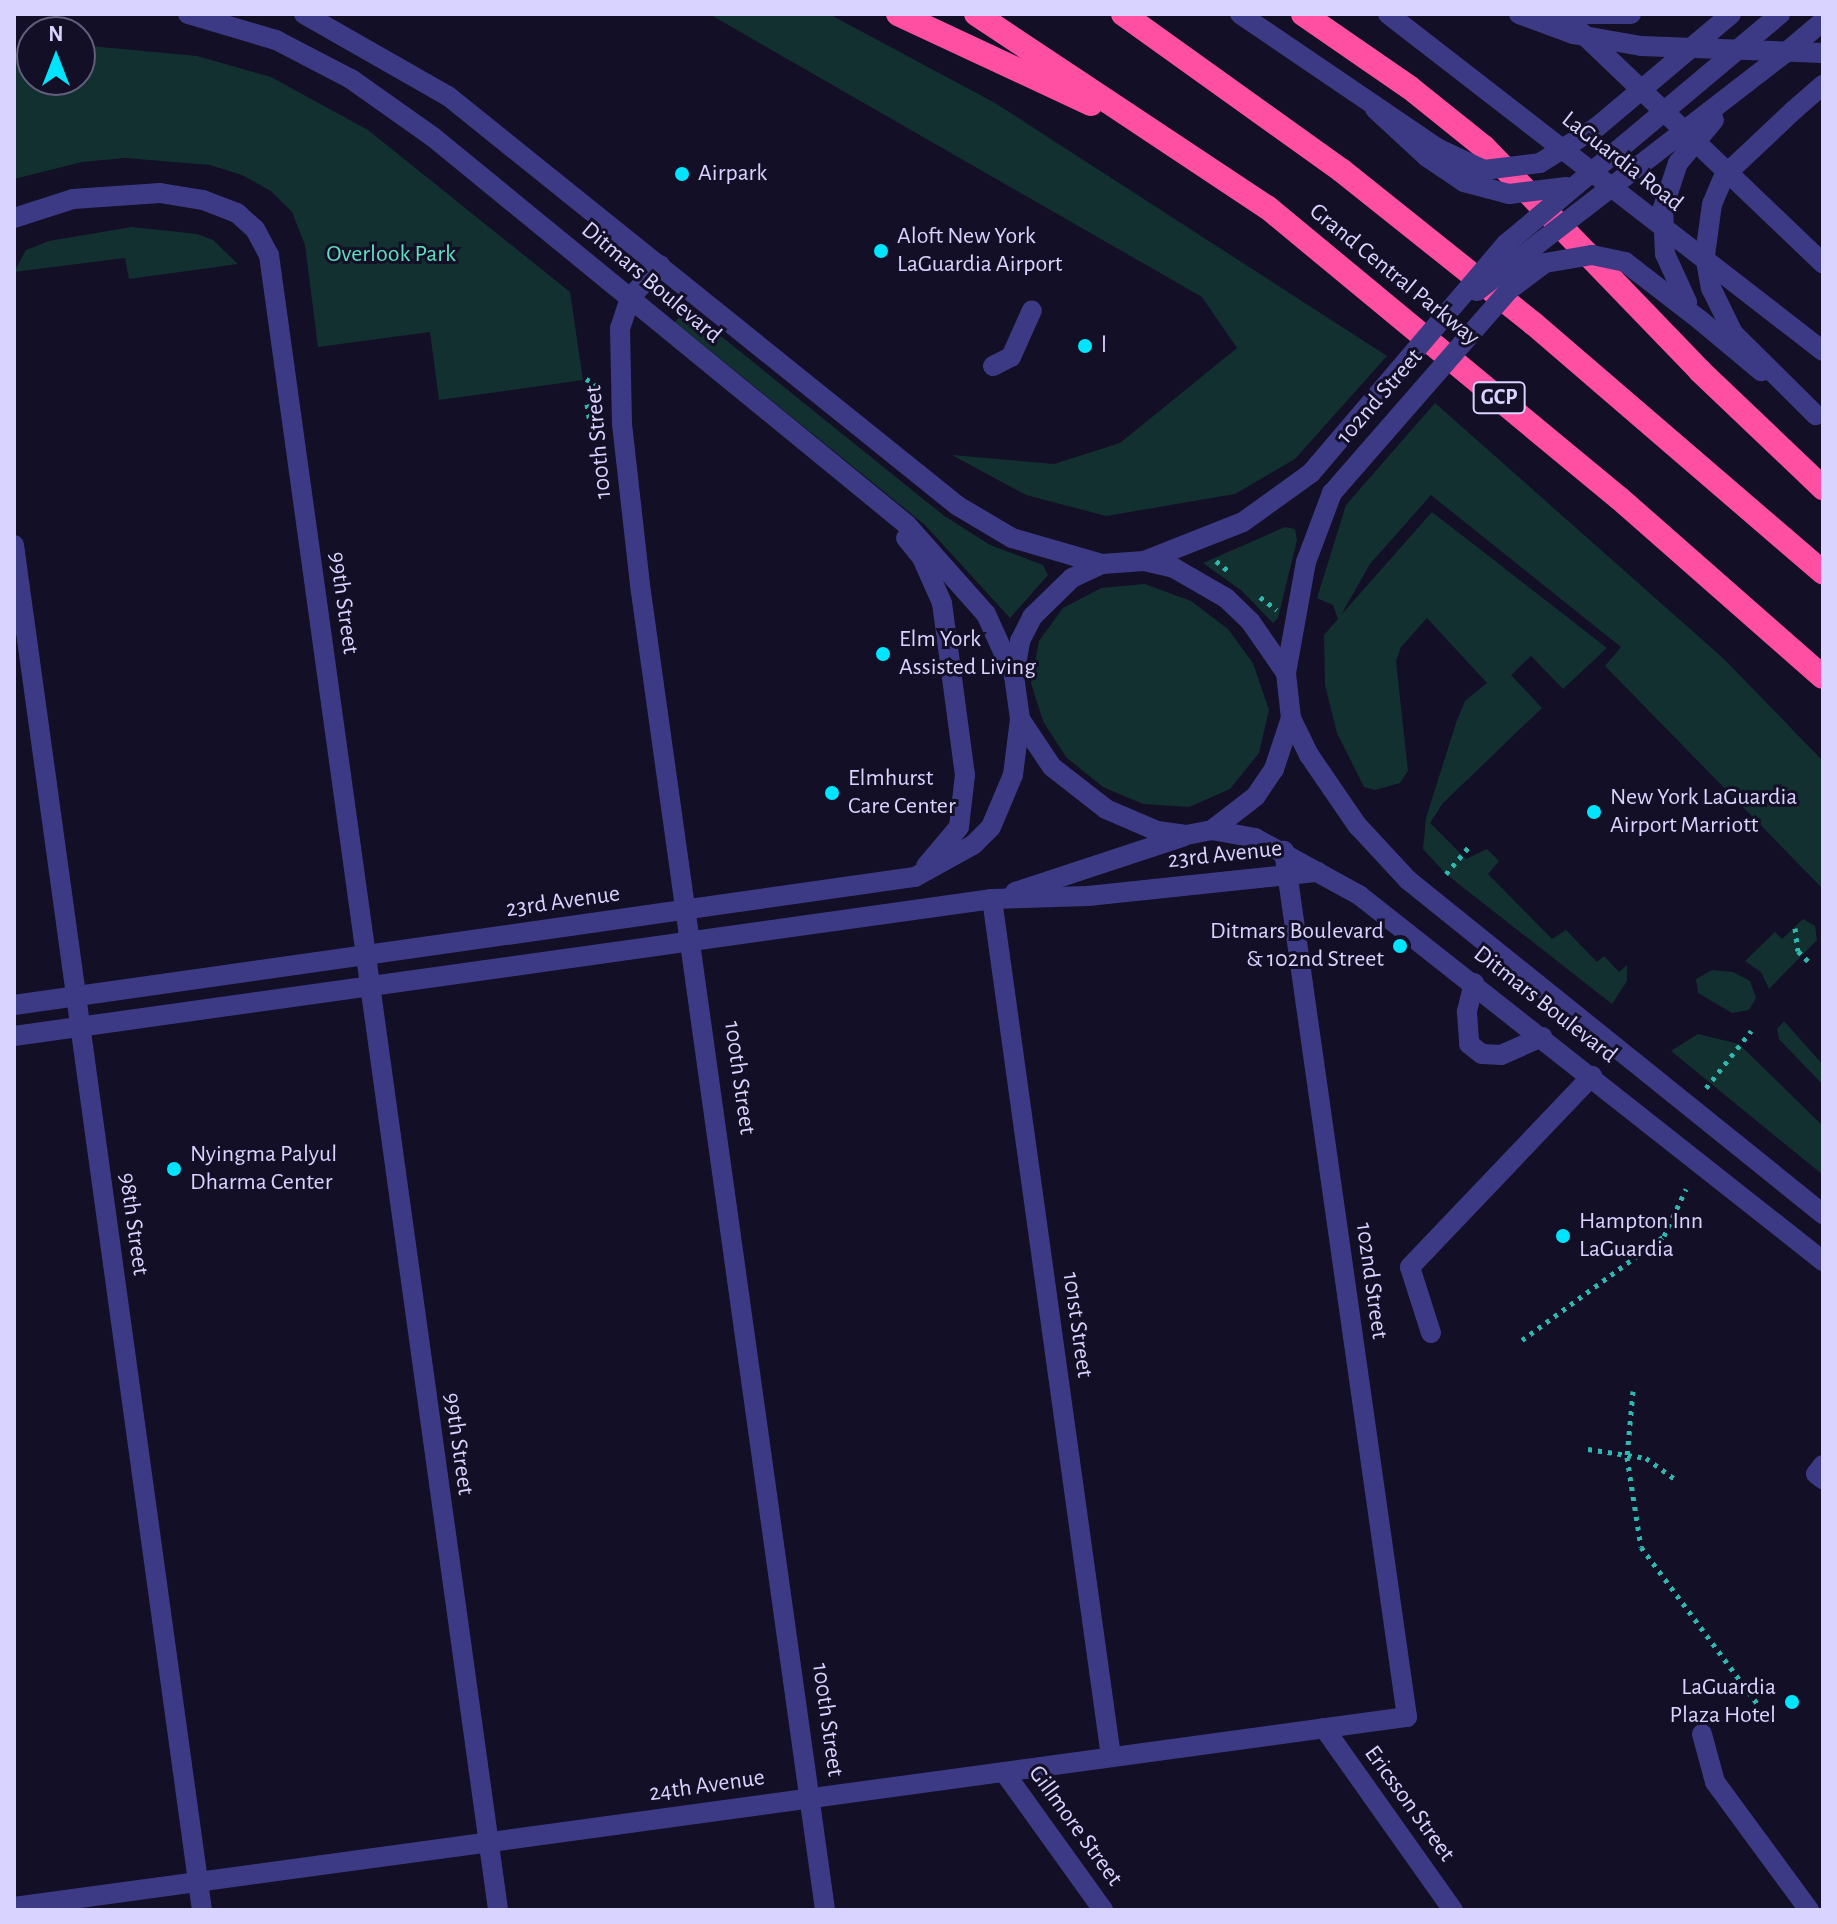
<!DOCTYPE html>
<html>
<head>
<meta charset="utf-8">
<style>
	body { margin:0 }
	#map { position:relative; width:1837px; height:1924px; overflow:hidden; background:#130f26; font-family:"Alegreya Sans",sans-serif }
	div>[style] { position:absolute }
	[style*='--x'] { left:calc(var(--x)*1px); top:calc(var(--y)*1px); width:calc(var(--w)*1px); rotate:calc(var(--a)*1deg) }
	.green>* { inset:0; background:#12302f }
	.path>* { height:5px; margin-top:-2.5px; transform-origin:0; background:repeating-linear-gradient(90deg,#2fb8b0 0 4px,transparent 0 10px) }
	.minor>* { height:20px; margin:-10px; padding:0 10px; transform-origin:10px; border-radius:10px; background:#3d3a85 }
	.highway>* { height:24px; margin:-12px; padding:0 12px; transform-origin:12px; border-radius:12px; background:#ff4fa3 }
	.path-bridge>* { height:5px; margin-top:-2.5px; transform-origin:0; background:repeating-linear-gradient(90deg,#2fb8b0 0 4px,transparent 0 10px) }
	.minor-bridge>* { height:20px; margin:-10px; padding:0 10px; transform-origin:10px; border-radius:10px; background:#3d3a85 }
	.dots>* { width:22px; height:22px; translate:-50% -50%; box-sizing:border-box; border:4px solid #130f26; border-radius:50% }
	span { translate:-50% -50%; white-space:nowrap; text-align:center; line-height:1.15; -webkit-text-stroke:6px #130f26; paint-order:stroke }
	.shield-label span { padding:2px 6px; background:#130f26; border:2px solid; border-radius:6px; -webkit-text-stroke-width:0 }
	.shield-label { font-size:22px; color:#d9d4ff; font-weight:700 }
	.street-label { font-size:24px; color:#d9d4ff }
	.poi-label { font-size:24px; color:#d9d4ff }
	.left { translate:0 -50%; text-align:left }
	.right { translate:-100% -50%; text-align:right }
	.park-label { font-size:24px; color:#5fe0c0 }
	.frame { position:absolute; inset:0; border:16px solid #d9d4ff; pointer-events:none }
	.north { position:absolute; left:16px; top:16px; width:80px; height:80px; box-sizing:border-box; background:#130f26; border:2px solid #625e7d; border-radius:50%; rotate:0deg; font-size:22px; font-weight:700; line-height:32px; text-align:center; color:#d9d4ff }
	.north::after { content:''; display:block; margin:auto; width:28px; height:36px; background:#00e5ff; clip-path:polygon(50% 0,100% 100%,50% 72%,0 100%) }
</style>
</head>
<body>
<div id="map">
	<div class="green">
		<div style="clip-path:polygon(709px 14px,829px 14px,995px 103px,1387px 356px,1295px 459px,1235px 494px,1106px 516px,1026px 495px,952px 455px,1054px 464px,1120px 443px,1237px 348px,1202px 297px)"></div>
		<div style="clip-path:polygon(80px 45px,197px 56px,271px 77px,368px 130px,570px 292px,583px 380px,439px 400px,430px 332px,318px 347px,305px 245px,292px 212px,271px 191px,242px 175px,210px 165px,125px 158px,82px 162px,14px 179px,14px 52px,32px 48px,32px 80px,80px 80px)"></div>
		<div style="clip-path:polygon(132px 227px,197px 234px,213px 240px,238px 264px,129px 279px,125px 258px,14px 272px,26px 250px,49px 241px)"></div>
		<div style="clip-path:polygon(686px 308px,943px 515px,990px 545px,1043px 565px,1048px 575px,1010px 618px,925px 525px,675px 322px)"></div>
		<div style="clip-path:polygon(1435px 403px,1724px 659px,1823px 761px,1823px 889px,1605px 666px,1621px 647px,1431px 495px,1370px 564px,1341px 615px,1432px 512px,1607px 648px,1563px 689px,1531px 656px,1511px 675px,1542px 708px,1443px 803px,1430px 823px,1466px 859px,1487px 849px,1499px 861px,1488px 874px,1552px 939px,1566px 930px,1597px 962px,1604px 956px,1619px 972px,1627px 965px,1627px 981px,1612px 1004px,1446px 874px,1423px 849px,1426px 818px,1456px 723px,1465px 701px,1487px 683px,1427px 618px,1401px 647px,1396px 661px,1408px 771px,1400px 783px,1375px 790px,1364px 787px,1337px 733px,1325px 685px,1324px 635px,1338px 619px,1333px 605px,1317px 598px,1346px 505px)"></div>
		<div style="clip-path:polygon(1285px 527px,1295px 529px,1297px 540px,1278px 618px,1273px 623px,1242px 591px,1203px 563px)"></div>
		<div style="clip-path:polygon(1145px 584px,1191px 601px,1228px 629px,1253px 663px,1269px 710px,1259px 753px,1230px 789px,1189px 807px,1143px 804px,1103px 787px,1066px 757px,1043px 721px,1031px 683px,1039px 641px,1063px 608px,1101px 588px)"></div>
		<div style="clip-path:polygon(1803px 919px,1815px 926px,1817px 940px,1769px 989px,1761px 972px,1745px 961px,1775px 932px,1782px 939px)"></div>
		<div style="clip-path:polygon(1712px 970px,1733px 972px,1750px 981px,1756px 998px,1749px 1010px,1732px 1013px,1698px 993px,1696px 979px)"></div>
		<div style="clip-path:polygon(1784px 1021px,1823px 1065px,1823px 1085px,1779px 1039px,1777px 1029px)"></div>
		<div style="clip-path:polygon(1698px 1034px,1739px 1044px,1823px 1126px,1823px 1175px,1671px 1051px)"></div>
	</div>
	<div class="path">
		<div style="--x:586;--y:379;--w:9;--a:27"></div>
		<div style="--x:594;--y:383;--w:19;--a:81"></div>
		<div style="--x:597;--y:402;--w:10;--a:169"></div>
		<div style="--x:587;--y:404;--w:25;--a:81"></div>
		<div style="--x:1216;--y:561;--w:19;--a:39"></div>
		<div style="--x:1260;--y:597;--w:21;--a:37"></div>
		<div style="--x:1446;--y:874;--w:35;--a:-50"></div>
		<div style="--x:1795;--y:928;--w:23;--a:83"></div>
		<div style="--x:1798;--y:951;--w:17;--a:45"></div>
		<div style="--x:1706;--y:1088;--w:73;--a:-51.7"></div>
		<div style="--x:1522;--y:1340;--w:176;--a:-36.2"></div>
		<div style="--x:1664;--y:1236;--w:52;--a:-64.9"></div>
		<div style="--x:1633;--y:1391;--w:66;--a:95.2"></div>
		<div style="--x:1627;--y:1457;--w:91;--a:81.2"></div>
		<div style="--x:1641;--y:1547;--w:198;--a:53.4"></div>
	</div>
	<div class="minor">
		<div style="--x:188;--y:14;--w:92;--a:16.5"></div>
		<div style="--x:276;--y:40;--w:85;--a:27.5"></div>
		<div style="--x:351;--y:79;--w:100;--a:35.3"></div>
		<div style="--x:433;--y:137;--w:611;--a:39.29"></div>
		<div style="--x:906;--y:524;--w:120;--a:48.4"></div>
		<div style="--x:986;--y:614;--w:68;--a:65.7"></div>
		<div style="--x:304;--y:14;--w:166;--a:29.7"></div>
		<div style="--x:448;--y:96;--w:654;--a:38.8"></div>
		<div style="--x:958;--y:506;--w:63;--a:30.7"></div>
		<div style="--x:1012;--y:538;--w:94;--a:16.1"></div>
		<div style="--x:1240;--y:14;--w:238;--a:34.2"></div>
		<div style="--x:1388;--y:14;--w:550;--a:37.77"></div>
		<div style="--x:1562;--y:14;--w:361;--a:43.7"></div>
		<div style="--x:1581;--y:14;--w:50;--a:0"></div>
		<div style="--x:1784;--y:54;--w:51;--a:-40.2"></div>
		<div style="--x:1794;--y:110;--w:38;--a:-41"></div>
		<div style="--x:14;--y:218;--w:62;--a:-17.9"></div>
		<div style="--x:73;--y:199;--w:87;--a:-3.9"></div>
		<div style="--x:160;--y:193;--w:44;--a:9.2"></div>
		<div style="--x:203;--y:200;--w:36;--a:21"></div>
		<div style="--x:237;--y:213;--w:24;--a:42"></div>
		<div style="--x:255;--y:229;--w:30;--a:62"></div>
		<div style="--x:269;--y:255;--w:1671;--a:82.12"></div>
		<div style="--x:660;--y:265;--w:45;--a:132.3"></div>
		<div style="--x:630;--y:298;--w:32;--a:108"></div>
		<div style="--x:620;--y:328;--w:96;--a:88.8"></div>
		<div style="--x:622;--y:424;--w:162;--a:83.6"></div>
		<div style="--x:640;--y:585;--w:1338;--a:82.05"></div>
		<div style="--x:1700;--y:320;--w:80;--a:39.9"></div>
		<div style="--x:993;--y:366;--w:20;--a:-27"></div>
		<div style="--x:1011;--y:357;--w:51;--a:-65.9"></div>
		<div style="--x:906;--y:538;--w:26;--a:51"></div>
		<div style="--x:922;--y:558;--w:49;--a:66"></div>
		<div style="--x:942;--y:603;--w:174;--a:82.4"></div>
		<div style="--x:965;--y:775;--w:52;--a:96.6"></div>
		<div style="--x:959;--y:827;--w:51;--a:130.2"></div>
		<div style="--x:14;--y:545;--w:1378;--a:82.16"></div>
		<div style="--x:1144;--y:561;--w:31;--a:13"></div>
		<div style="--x:1174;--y:568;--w:60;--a:30"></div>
		<div style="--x:1226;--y:598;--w:33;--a:44"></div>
		<div style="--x:1250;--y:621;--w:63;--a:55.3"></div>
		<div style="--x:1286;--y:673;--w:45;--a:83.7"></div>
		<div style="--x:1291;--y:718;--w:54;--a:108.4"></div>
		<div style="--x:1274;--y:769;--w:32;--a:124"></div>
		<div style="--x:1256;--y:796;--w:56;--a:142.3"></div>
		<div style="--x:1212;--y:830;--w:26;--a:169"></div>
		<div style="--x:1186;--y:835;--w:29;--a:-172"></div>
		<div style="--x:1157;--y:831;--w:56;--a:-156.7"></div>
		<div style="--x:1106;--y:809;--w:68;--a:-142.1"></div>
		<div style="--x:1052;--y:767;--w:58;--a:-123.7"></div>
		<div style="--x:1020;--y:719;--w:43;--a:-97.9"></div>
		<div style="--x:1014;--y:676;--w:36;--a:-80"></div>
		<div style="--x:1020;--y:641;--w:27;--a:-63"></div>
		<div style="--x:1032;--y:617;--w:56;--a:-44.3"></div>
		<div style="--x:1072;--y:578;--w:33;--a:-25"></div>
		<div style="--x:1102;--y:564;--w:42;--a:-4.1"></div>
		<div style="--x:1144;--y:561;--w:106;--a:-21.5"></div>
		<div style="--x:1243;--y:522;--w:84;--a:-35.8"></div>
		<div style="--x:1286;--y:673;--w:113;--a:-79.8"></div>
		<div style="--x:1306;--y:562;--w:74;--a:-69.4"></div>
		<div style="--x:1291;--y:718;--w:41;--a:64.1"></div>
		<div style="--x:1309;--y:755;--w:85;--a:55.6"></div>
		<div style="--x:1357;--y:825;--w:75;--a:47.2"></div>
		<div style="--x:1408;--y:880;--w:533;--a:38.83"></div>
		<div style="--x:1212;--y:830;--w:44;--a:10.5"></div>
		<div style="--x:1255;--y:838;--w:119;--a:28.7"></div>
		<div style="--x:1359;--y:895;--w:591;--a:38.27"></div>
		<div style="--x:1015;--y:892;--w:176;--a:-18.2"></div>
		<div style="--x:992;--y:899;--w:866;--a:82.1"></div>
		<div style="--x:1474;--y:983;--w:30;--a:104"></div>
		<div style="--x:1467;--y:1012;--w:32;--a:86"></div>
		<div style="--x:1469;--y:1044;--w:16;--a:38"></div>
		<div style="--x:1482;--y:1054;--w:19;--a:3"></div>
		<div style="--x:1501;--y:1055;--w:45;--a:-23.7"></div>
		<div style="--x:14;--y:1005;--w:910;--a:-8.09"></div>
		<div style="--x:915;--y:877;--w:66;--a:-28.9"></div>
		<div style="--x:973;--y:845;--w:25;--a:-45"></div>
		<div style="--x:991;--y:827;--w:56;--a:-67.1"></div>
		<div style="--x:1013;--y:775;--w:56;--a:-82.9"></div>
		<div style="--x:14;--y:1036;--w:988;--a:-7.97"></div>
		<div style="--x:992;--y:899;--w:96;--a:-1.8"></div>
		<div style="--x:1088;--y:896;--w:231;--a:-6"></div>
		<div style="--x:1431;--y:1333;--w:69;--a:-107.7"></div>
		<div style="--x:1410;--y:1267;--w:264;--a:-46.4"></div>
		<div style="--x:1823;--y:1465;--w:11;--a:128"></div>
		<div style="--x:1816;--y:1474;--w:9;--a:36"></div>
		<div style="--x:1324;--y:1728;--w:223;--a:54.7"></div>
		<div style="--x:1702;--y:1734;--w:50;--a:74.8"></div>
		<div style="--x:1715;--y:1782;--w:159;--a:53.7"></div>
		<div style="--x:1004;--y:1772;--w:170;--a:54.3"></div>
		<div style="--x:14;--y:1907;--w:1406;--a:-7.77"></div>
		<div style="--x:1407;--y:1717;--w:875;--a:-98.08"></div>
	</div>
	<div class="highway">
		<div style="--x:898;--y:14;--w:213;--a:25"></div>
		<div style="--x:976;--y:14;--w:349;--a:33.6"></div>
		<div style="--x:1267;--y:207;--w:457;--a:39.6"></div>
		<div style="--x:1619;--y:498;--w:271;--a:41.3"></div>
		<div style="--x:1123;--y:14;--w:268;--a:35.6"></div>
		<div style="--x:1341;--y:170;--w:247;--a:38.6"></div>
		<div style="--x:1534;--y:324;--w:381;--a:40.7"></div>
		<div style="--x:1303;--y:14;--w:129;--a:34.6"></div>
		<div style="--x:1409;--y:87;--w:96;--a:38.7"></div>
		<div style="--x:1484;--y:147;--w:311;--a:46"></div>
		<div style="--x:1700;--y:371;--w:170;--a:43.6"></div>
	</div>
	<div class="path-bridge">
		<div style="--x:1588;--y:1449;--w:59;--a:8.8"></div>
		<div style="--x:1646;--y:1458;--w:36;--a:36"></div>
	</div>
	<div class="minor-bridge">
		<div style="--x:1519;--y:14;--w:58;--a:20.3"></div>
		<div style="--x:1573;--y:34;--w:69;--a:10"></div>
		<div style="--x:1641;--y:46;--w:182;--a:2.2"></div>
		<div style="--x:1375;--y:109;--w:71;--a:42.7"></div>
		<div style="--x:1427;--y:157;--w:45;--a:34"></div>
		<div style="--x:1464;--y:182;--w:47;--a:14.9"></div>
		<div style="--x:1509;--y:194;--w:58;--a:-6.9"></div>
		<div style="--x:1794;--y:110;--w:96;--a:136.7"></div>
		<div style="--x:1724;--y:176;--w:30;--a:113"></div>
		<div style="--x:1712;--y:204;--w:51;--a:97.8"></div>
		<div style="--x:1705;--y:255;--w:34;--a:80"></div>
		<div style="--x:1711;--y:288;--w:50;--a:63.9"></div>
		<div style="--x:1733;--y:333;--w:117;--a:44.7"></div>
		<div style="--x:1437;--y:148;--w:52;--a:25.1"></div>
		<div style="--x:1484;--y:170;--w:56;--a:-7.1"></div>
		<div style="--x:1540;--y:163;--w:67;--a:-32.3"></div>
		<div style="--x:1597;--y:127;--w:175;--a:-40.1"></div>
		<div style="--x:1477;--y:291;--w:388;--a:-37.7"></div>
		<div style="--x:1687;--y:302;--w:53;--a:-114.6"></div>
		<div style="--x:1665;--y:254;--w:46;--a:-92.5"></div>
		<div style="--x:1663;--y:208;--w:47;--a:-71.6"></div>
		<div style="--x:1678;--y:163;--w:56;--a:-50.1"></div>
		<div style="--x:1311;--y:473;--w:301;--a:-49.6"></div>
		<div style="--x:1506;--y:244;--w:358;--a:-40"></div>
		<div style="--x:1332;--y:493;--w:269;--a:-48.9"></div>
		<div style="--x:1509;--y:290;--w:45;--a:-36.9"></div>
		<div style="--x:1545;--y:263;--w:48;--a:-9.7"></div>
		<div style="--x:1592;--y:255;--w:34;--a:12"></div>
		<div style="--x:1625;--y:262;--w:95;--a:37.7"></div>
	</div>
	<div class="dots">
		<div style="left:682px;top:174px;background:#00e5ff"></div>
		<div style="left:881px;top:251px;background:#00e5ff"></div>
		<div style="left:1085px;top:346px;background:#00e5ff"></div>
		<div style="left:883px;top:654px;background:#00e5ff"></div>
		<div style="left:832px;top:793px;background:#00e5ff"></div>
		<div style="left:1594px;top:812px;background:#00e5ff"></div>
		<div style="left:1400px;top:946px;background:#00e5ff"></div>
		<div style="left:174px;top:1169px;background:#00e5ff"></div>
		<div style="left:1563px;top:1236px;background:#00e5ff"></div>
		<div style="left:1792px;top:1702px;background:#00e5ff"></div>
	</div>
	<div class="shield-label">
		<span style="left:1499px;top:398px">GCP</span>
	</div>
	<div class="street-label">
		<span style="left:1622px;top:162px;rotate:38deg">LaGuardia Road</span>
		<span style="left:1394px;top:275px;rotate:39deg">Grand Central Parkway</span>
		<span style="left:651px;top:283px;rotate:40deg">Ditmars Boulevard</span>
		<span style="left:1380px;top:397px;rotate:-49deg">102nd Street</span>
		<span style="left:599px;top:442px;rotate:-95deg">100th Street</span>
		<span style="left:343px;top:603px;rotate:82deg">99th Street</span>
		<span style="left:1225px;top:855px;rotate:-6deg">23rd Avenue</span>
		<span style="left:563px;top:902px;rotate:-8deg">23rd Avenue</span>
		<span style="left:1545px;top:1005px;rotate:38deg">Ditmars Boulevard</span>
		<span style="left:739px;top:1078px;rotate:82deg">100th Street</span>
		<span style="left:133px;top:1224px;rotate:82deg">98th Street</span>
		<span style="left:1371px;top:1281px;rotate:82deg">102nd Street</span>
		<span style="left:1077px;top:1325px;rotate:82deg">101st Street</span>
		<span style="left:458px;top:1444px;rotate:82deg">99th Street</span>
		<span style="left:827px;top:1720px;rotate:82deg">100th Street</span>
		<span style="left:707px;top:1786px;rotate:-8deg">24th Avenue</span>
		<span style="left:1409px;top:1804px;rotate:54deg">Ericsson Street</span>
		<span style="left:1075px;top:1826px;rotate:54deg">Gillmore Street</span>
	</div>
	<div class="poi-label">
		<span class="left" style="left:698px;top:174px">Airpark</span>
		<span class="left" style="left:897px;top:251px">Aloft New York<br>LaGuardia Airport</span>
		<span class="left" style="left:1101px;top:346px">l</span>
		<span class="left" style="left:899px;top:654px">Elm York<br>Assisted Living</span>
		<span class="left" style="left:848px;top:793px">Elmhurst<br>Care Center</span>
		<span class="left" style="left:1610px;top:812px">New York LaGuardia<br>Airport Marriott</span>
		<span class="right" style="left:1384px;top:946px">Ditmars Boulevard<br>&amp; 102nd Street</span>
		<span class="left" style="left:190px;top:1169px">Nyingma Palyul<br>Dharma Center</span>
		<span class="left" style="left:1579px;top:1236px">Hampton Inn<br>LaGuardia</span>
		<span class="right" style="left:1776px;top:1702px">LaGuardia<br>Plaza Hotel</span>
	</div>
	<div class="park-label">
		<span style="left:391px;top:255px">Overlook Park</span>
	</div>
	<div class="frame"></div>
	<div class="north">N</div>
</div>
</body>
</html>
